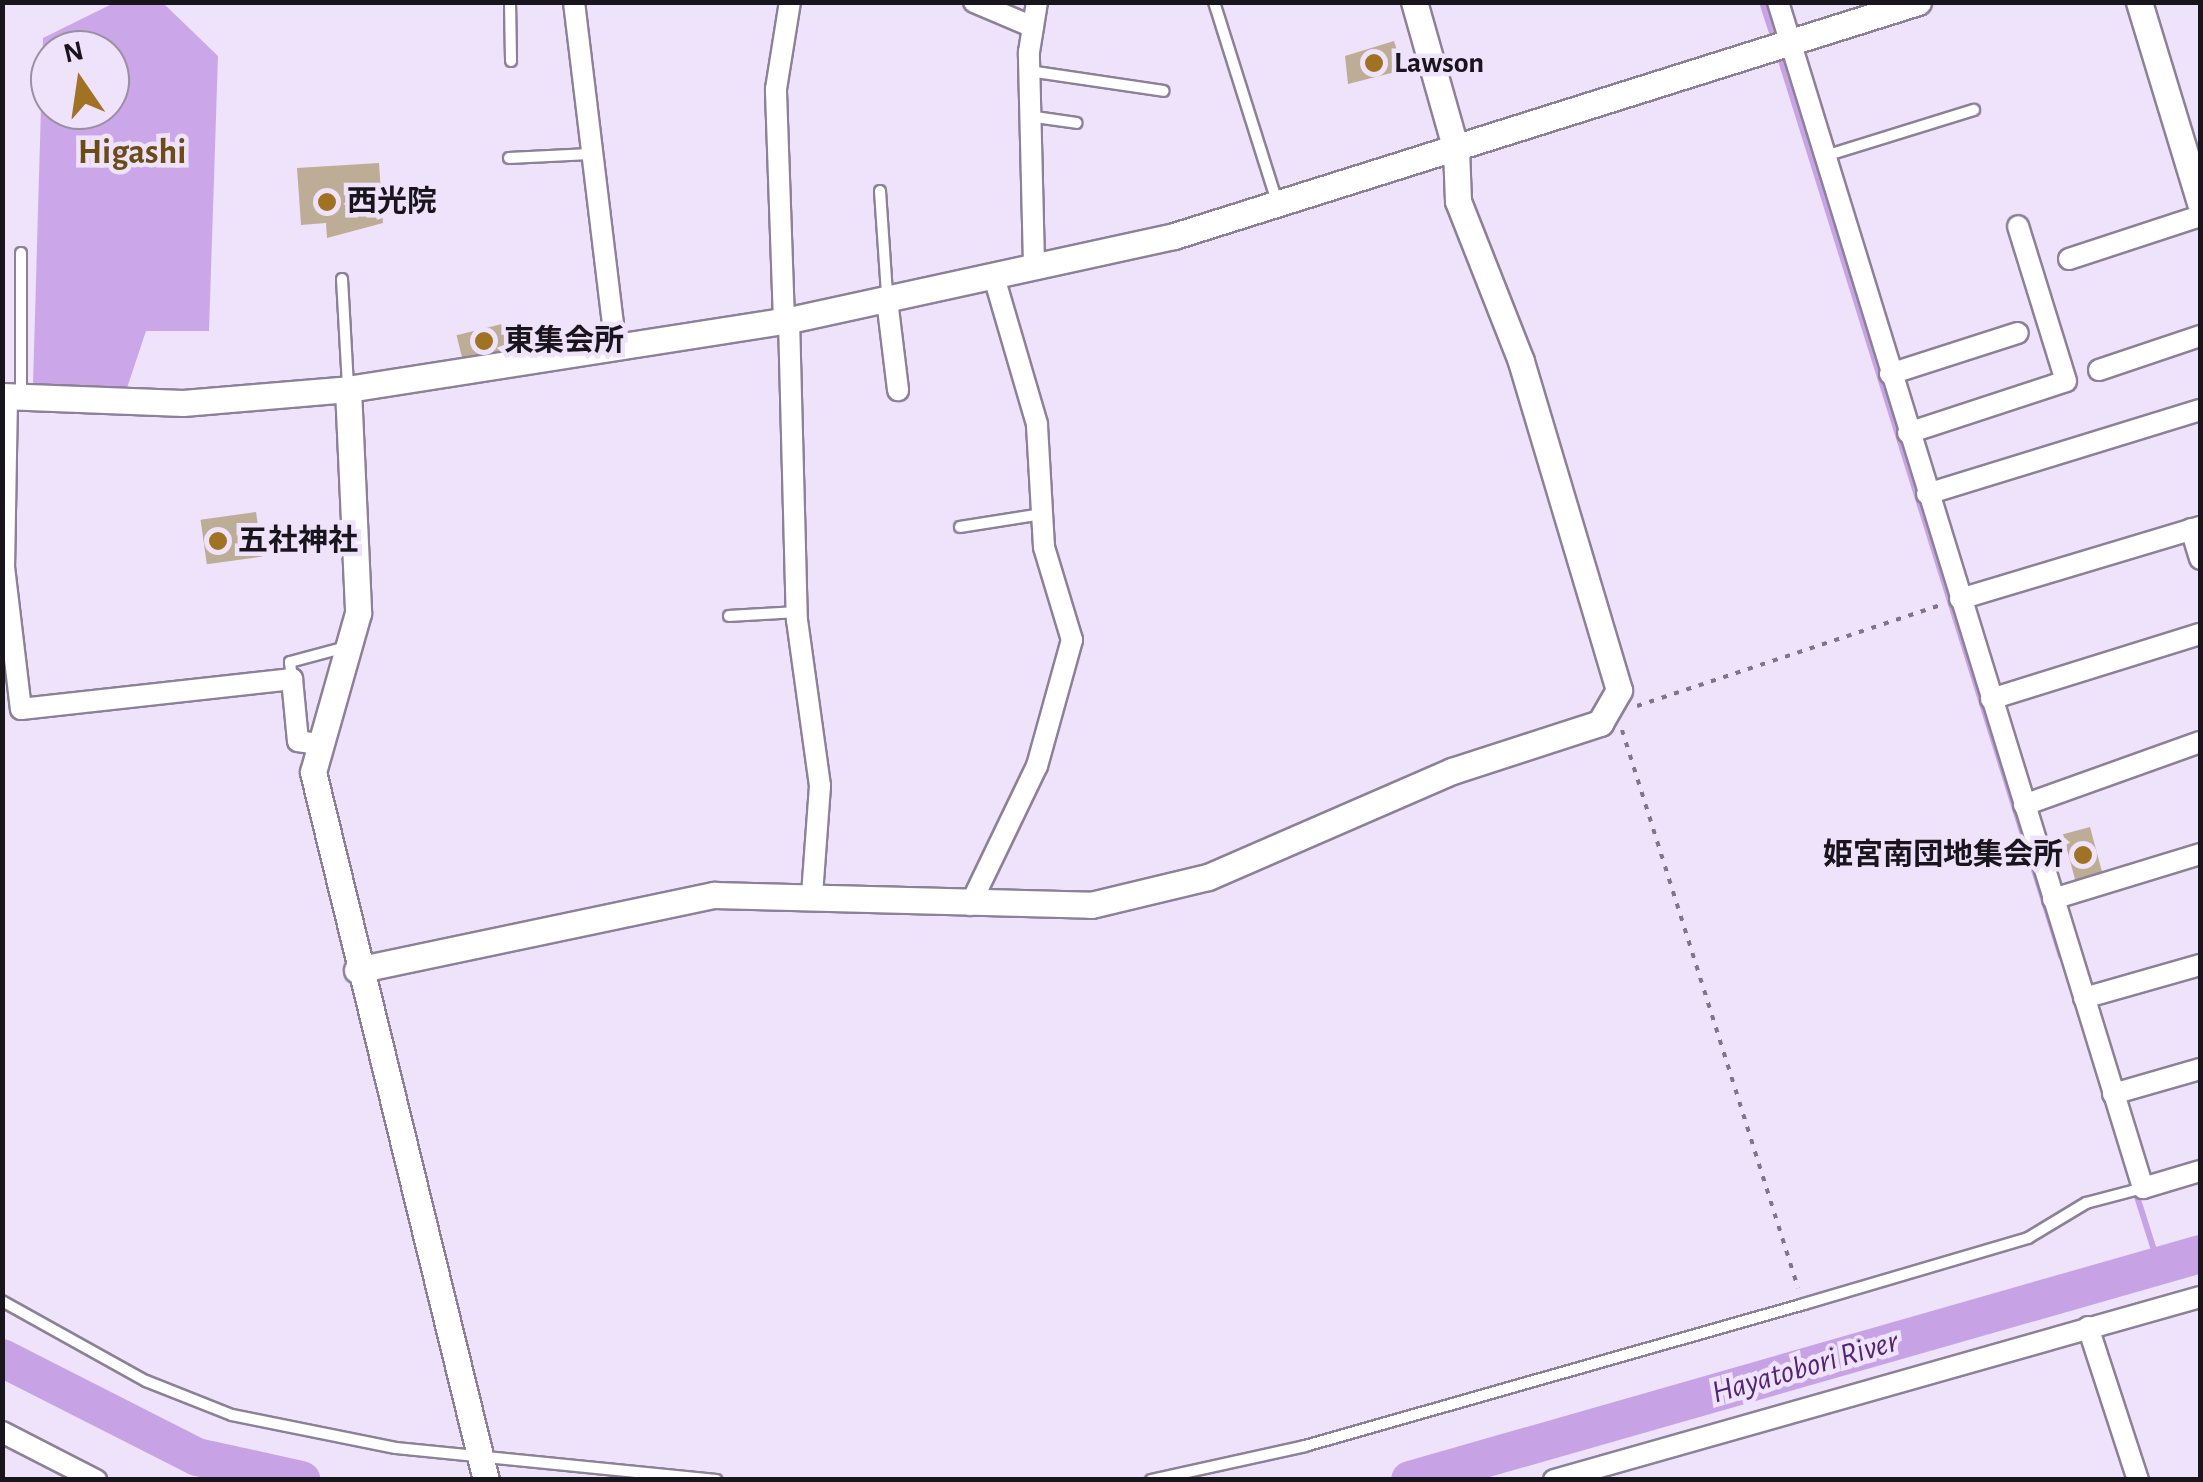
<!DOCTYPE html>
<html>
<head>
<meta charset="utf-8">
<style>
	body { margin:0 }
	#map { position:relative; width:2203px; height:1482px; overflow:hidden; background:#efe2fb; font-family:"Alegreya Sans","Noto Sans JP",sans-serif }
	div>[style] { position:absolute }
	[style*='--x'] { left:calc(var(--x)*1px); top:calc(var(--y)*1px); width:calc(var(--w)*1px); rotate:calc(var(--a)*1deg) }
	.forest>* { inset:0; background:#cba7ea }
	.stream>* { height:6px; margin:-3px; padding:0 3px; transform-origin:3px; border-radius:3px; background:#c7a3e6 }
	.river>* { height:38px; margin:-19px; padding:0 19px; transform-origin:19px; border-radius:19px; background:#c7a3e6 }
	.building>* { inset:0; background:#bdad97; transform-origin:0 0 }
	.path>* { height:4px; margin-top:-2px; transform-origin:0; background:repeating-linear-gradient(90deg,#7e7686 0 5px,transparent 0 13px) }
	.roads { filter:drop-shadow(2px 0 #8c8197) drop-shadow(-2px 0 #8c8197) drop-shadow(0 2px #8c8197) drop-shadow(0 -2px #8c8197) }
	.service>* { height:10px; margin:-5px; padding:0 5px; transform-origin:5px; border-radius:5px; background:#fff }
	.minor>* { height:20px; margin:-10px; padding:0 10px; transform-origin:10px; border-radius:10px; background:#fff }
	.tertiary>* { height:25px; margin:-12.5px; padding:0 12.5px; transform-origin:12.5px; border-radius:12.5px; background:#fff }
	.dots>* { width:28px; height:28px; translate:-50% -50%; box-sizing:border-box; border:5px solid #efe2fb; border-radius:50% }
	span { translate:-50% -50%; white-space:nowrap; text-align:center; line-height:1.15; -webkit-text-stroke:9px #efe2fb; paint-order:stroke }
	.poi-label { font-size:30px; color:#19151d; font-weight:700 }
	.left { translate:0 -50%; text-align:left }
	.right { translate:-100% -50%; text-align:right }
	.water-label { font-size:32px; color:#522471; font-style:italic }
	.quarter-label { font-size:35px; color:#6b4b16; font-weight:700 }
	.frame { position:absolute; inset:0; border:5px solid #19151d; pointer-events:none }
	.north { position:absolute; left:30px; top:30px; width:100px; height:100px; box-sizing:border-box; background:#efe2fb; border:2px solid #9990a2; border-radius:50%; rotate:347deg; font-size:28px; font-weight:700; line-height:40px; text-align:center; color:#19151d }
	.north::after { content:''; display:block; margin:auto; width:35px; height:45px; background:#a07224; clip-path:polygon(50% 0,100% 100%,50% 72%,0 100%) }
</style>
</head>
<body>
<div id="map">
	<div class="forest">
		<div style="clip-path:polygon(evenodd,114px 3px,163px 3px,218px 56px,209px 331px,146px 331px,125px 394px,33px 385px,43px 38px,114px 3px,50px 50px,110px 50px,110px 110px,50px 110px,50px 50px)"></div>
	</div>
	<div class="stream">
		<div style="--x:1762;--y:2;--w:39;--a:72"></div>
		<div style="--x:1778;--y:51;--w:948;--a:72.64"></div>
		<div style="--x:2134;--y:1187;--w:83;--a:72.4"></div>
	</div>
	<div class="river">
		<div style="--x:2;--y:1358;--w:219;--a:26.9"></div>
		<div style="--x:197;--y:1457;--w:107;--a:12.4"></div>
		<div style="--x:1410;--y:1480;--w:822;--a:-15.96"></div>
	</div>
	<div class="building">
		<div style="clip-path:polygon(1394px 41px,1403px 70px,1348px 84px,1345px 56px)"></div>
		<div style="clip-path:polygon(379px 163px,383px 223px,327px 238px,326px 223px,301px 225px,297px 168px)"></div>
		<div style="left:506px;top:323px;width:29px;height:51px;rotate:76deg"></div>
		<div style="left:256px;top:512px;width:45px;height:56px;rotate:82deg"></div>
		<div style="left:2090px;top:827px;width:52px;height:28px;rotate:75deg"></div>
	</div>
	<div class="path">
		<div style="--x:270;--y:537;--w:60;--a:-2.9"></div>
		<div style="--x:1637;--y:706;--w:320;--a:-18.4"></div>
		<div style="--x:1622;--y:730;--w:585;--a:72.49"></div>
	</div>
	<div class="roads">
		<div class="service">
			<div style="--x:510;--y:2;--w:59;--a:89"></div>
			<div style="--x:1214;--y:2;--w:210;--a:72.5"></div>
			<div style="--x:1029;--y:71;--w:136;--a:8.4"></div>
			<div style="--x:1028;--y:116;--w:49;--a:8.1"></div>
			<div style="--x:1825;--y:156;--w:156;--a:-17.2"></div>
			<div style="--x:509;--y:158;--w:81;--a:-2.8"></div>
			<div style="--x:880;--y:191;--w:104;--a:86.1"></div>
			<div style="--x:21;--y:253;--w:144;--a:90"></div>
			<div style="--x:342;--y:279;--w:109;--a:86.8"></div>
			<div style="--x:960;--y:527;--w:83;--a:-9"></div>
			<div style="--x:729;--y:616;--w:68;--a:-3.4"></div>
			<div style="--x:292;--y:679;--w:17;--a:-97"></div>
			<div style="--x:290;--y:662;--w:58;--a:-15"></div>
			<div style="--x:2;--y:1301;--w:165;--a:29.1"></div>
			<div style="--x:146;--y:1381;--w:92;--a:21.6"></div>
			<div style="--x:232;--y:1415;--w:167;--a:11.4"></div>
			<div style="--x:396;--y:1448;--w:322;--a:5.7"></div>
			<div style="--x:1151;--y:1480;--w:158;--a:-12.4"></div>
			<div style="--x:1305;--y:1446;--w:519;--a:-15.88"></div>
			<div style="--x:1804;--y:1304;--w:234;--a:-16.4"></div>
			<div style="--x:2028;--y:1238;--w:68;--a:-31.1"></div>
			<div style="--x:2086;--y:1203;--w:59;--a:-14.7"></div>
		</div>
		<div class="minor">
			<div style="--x:574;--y:2;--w:350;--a:83.1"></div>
			<div style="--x:974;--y:2;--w:64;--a:23"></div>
			<div style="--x:1778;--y:2;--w:1241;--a:72.89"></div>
			<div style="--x:2143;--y:1188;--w:59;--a:-16.6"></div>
			<div style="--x:2069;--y:259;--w:138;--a:-18.2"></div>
			<div style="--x:1034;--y:264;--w:212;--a:-91.4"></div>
			<div style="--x:1029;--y:52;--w:51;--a:-80.9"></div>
			<div style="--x:887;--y:300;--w:91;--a:83"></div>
			<div style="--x:789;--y:320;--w:300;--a:88.5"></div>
			<div style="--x:797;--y:620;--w:168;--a:82.1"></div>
			<div style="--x:820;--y:786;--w:110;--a:94.2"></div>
			<div style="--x:784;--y:321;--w:232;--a:-92"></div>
			<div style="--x:776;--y:89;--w:88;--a:-80.9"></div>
			<div style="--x:2099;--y:370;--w:107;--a:-18.6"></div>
			<div style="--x:1890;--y:374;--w:134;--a:-17.8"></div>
			<div style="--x:7;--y:397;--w:170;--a:91"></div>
			<div style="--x:4;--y:567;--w:143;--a:83.2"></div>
			<div style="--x:21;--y:709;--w:273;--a:-6.3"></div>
			<div style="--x:292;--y:679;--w:62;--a:84.5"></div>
			<div style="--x:298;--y:741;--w:19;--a:9"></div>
			<div style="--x:1908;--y:433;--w:166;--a:-18.2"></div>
			<div style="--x:2066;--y:381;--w:162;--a:-107.2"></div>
			<div style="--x:1927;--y:494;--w:286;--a:-17.1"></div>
			<div style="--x:2191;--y:529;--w:31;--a:73"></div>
			<div style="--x:1960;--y:599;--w:251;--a:-16.7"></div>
			<div style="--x:1991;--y:699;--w:219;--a:-17.3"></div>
			<div style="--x:2024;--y:805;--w:187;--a:-19.7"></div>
			<div style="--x:2053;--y:899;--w:154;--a:-17"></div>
			<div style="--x:970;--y:905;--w:154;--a:-64.3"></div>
			<div style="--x:1037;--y:766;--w:131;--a:-74.5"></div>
			<div style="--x:1072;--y:640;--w:97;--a:-106.8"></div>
			<div style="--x:1044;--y:547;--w:123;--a:-93.3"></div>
			<div style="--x:1037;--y:424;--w:153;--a:-106.3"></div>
			<div style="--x:2084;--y:998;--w:121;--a:-15.9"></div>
			<div style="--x:2113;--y:1094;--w:91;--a:-16"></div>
			<div style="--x:2088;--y:1327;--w:161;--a:71.9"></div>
			<div style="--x:2;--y:1432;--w:106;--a:27.1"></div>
			<div style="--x:1554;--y:1480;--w:671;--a:-15.82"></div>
		</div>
		<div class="tertiary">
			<div style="--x:2139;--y:2;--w:210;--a:73.1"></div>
			<div style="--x:348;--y:389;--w:224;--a:87.4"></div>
			<div style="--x:358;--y:613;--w:165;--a:105.8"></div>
			<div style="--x:313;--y:772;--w:729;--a:76.27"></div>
			<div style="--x:2;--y:396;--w:181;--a:2.2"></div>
			<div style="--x:183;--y:403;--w:166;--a:-4.8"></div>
			<div style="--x:348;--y:389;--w:446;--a:-8.9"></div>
			<div style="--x:789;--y:320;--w:394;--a:-12.3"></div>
			<div style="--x:1174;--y:236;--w:780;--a:-17.46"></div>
			<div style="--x:357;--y:970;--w:365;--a:-11.9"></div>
			<div style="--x:714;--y:895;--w:377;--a:1.5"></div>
			<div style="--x:1091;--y:905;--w:120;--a:-13.5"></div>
			<div style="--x:1208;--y:877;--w:266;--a:-23.5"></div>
			<div style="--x:1452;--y:771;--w:156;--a:-18"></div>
			<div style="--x:1600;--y:723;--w:38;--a:-60"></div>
			<div style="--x:1619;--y:690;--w:343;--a:-106.6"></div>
			<div style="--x:1521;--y:361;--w:172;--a:-111.5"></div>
			<div style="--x:1458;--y:201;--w:51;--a:-92.2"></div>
			<div style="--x:1456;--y:150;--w:154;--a:-105.8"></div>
		</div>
	</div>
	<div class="dots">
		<div style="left:1374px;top:63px;background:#a07224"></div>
		<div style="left:327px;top:202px;background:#a07224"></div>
		<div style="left:484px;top:341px;background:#a07224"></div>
		<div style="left:218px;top:541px;background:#a07224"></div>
		<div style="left:2083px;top:855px;background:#a07224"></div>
	</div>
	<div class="poi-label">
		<span class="left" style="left:1394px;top:63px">Lawson</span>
		<span class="left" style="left:347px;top:202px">西光院</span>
		<span class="left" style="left:504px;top:341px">東集会所</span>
		<span class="left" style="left:238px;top:541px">五社神社</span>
		<span class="right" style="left:2063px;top:855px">姫宮南団地集会所</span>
	</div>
	<div class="water-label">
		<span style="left:1805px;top:1367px;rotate:-16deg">Hayatobori River</span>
	</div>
	<div class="quarter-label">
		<span style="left:132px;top:153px">Higashi</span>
	</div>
	<div class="frame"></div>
	<div class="north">N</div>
</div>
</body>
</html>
